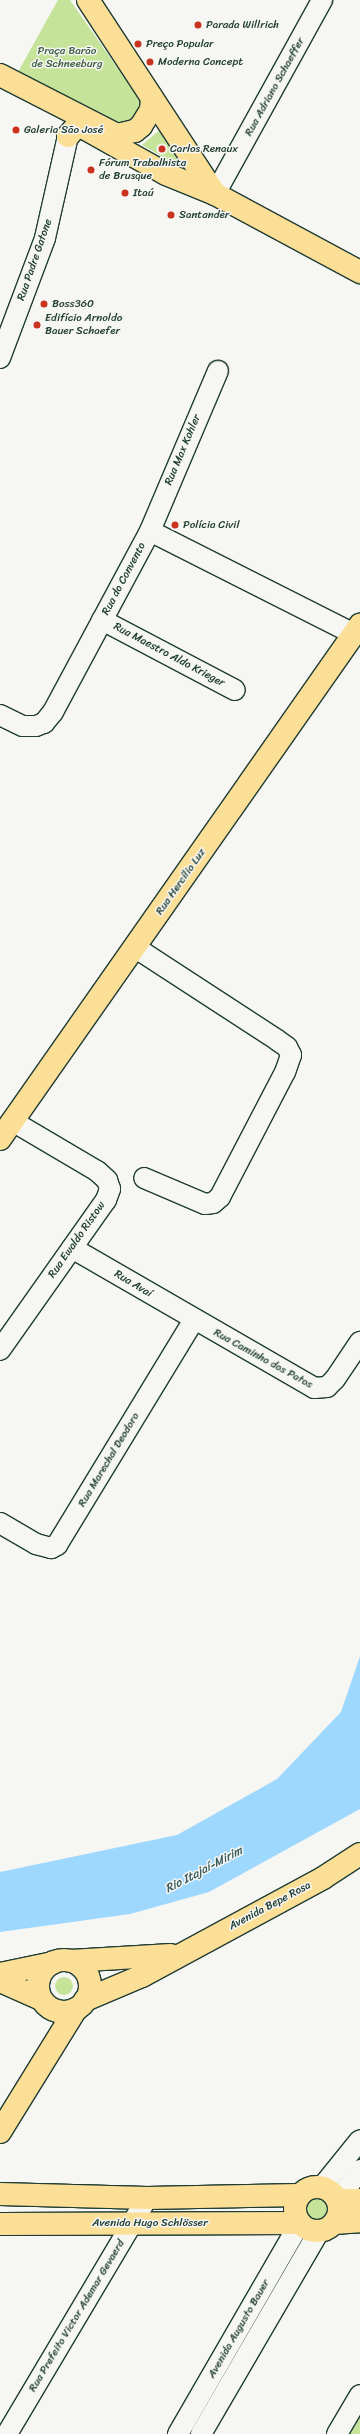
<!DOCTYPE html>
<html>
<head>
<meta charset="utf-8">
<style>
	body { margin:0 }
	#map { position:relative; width:360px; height:2434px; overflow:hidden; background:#f6f6f2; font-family:Sriracha,sans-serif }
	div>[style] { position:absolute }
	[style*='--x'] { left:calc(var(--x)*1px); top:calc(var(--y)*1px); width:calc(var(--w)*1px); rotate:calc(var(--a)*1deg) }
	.green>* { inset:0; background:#c6e39a }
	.round { border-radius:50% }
	.water>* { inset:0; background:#9ed8ff }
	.roads { filter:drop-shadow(1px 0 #1f3d34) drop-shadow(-1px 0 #1f3d34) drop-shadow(0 1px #1f3d34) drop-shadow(0 -1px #1f3d34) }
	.minor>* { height:20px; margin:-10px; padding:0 10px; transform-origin:10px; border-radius:10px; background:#f6f6f2 }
	.major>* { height:22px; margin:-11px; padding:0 11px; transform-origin:11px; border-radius:11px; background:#fbdf96 }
	.major>.ring { margin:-11px; padding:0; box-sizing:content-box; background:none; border:22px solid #fbdf96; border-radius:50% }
	.dots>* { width:11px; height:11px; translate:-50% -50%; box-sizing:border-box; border:2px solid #f6f6f2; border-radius:50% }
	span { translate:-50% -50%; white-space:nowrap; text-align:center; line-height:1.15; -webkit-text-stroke:3px #f6f6f2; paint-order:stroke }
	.poi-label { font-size:11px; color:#1f3d34 }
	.left { translate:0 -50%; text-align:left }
	.park-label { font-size:11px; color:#405e48 }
	.street-label { font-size:11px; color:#1f3d34 }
	.water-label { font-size:12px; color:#385c5d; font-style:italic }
</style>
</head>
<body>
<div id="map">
	<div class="green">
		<div style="clip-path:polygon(58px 0,70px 0,146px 109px,125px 127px,112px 127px,18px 72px)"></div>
		<div style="clip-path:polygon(162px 128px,193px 174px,142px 145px)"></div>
		<div class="round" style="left:55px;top:1977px;width:18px;height:18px"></div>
		<div class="round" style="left:305px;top:2195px;width:28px;height:28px"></div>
		<div style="clip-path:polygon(360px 2410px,360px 2434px,346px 2434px)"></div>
	</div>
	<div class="water">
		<div style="clip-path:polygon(360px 1656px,360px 1809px,209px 1892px,130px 1914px,0 1932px,0 1872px,177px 1835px,277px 1779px,341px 1712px)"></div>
	</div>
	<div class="roads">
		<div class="minor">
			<div style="--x:215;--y:194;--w:222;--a:-61.1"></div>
			<div style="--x:0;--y:358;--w:128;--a:-69.4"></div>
			<div style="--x:45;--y:238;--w:105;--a:-77.3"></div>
			<div style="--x:150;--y:531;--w:229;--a:26.8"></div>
			<div style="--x:102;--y:620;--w:150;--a:27.8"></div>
			<div style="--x:0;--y:715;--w:25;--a:26"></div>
			<div style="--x:23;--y:726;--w:13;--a:0"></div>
			<div style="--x:36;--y:726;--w:9;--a:-21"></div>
			<div style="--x:44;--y:723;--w:14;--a:-51"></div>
			<div style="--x:53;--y:712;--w:205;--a:-61.8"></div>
			<div style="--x:150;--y:531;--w:174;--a:-67"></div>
			<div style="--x:136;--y:948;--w:168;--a:33.1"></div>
			<div style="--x:277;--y:1040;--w:12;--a:35"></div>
			<div style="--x:287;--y:1047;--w:9;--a:63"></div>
			<div style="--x:291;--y:1055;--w:18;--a:109"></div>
			<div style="--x:285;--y:1072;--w:141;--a:117.5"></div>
			<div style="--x:220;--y:1197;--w:9;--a:139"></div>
			<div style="--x:213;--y:1203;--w:8;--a:173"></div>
			<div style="--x:205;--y:1204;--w:66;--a:-156.9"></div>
			<div style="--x:72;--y:1248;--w:280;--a:30"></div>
			<div style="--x:314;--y:1388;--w:13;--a:-4"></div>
			<div style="--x:327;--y:1387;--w:11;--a:-45"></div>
			<div style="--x:335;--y:1379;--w:45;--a:-56"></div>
			<div style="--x:0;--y:1350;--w:184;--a:-54.8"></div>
			<div style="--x:106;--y:1200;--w:12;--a:-70"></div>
			<div style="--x:110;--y:1189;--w:9;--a:-108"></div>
			<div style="--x:107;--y:1180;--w:13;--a:-138"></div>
			<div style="--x:97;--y:1171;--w:99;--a:-149.5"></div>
			<div style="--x:0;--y:1523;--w:42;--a:30.3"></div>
			<div style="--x:36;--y:1544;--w:16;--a:15"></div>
			<div style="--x:51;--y:1548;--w:7;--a:-27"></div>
			<div style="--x:57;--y:1545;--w:263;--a:-58.7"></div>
			<div style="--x:322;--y:2187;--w:60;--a:-51"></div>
			<div style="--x:338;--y:2200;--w:37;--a:-54"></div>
			<div style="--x:7;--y:2434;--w:274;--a:-59.3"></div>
			<div style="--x:178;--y:2434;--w:244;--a:-60"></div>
			<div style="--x:201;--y:2434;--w:235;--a:-59.8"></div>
			<div style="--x:337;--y:2434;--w:45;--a:-59.5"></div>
		</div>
		<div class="major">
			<div style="--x:88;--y:0;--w:232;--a:56.8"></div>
			<div style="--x:0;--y:75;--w:131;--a:27.1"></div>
			<div style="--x:117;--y:135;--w:18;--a:-13"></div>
			<div style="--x:135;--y:131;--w:8;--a:-40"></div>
			<div style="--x:141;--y:126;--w:19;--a:-58"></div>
			<div style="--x:151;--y:110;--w:12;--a:-85"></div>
			<div style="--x:68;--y:136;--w:11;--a:-49"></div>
			<div style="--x:75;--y:128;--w:7;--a:-8"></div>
			<div style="--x:82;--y:127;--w:96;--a:29.2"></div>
			<div style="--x:166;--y:174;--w:53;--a:22.2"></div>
			<div style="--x:215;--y:194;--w:165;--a:28.3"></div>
			<div style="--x:0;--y:1139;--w:628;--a:-54.99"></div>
			<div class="ring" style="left:38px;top:1960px;width:30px;height:30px"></div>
			<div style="--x:70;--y:1961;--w:101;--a:-3.4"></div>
			<div style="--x:0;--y:1974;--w:54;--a:-11.7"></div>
			<div style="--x:0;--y:1981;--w:45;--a:23.7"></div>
			<div style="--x:85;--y:2000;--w:62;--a:-22.8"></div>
			<div style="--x:142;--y:1976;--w:206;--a:-28.4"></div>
			<div style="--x:323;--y:1878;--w:44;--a:-33"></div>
			<div style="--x:0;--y:2132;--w:145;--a:-58.3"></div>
			<div class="ring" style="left:295px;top:2187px;width:22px;height:22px"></div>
			<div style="--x:0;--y:2194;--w:147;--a:1.6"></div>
			<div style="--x:147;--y:2198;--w:152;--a:-1.1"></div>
			<div style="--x:338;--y:2200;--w:22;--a:0"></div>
			<div style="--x:334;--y:2223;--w:26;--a:-4"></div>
			<div style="--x:0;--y:2224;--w:300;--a:-0.2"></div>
		</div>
	</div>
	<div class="dots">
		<div style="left:198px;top:25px;background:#c8321e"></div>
		<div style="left:138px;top:44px;background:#c8321e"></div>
		<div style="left:150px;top:62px;background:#c8321e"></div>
		<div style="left:16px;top:130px;background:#c8321e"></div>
		<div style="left:162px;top:149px;background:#c8321e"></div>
		<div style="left:91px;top:170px;background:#c8321e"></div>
		<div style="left:125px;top:193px;background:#c8321e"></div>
		<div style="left:171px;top:215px;background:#c8321e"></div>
		<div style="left:44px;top:304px;background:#c8321e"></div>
		<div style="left:37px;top:325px;background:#c8321e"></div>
		<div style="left:175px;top:525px;background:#c8321e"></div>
	</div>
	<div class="poi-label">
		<span class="left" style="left:206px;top:25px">Parada Willrich</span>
		<span class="left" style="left:146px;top:44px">Preço Popular</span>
		<span class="left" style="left:158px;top:62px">Moderna Concept</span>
		<span class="left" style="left:24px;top:130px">Galeria São José</span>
		<span class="left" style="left:170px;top:149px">Carlos Renaux</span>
		<span class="left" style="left:99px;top:170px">Fórum Trabalhista<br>de Brusque</span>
		<span class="left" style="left:133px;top:193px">Itaú</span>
		<span class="left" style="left:179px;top:215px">Santander</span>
		<span class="left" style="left:52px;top:304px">Boss360</span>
		<span class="left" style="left:45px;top:325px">Edifício Arnoldo<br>Bauer Schaefer</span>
		<span class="left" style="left:183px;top:525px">Polícia Civil</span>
	</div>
	<div class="park-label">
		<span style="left:67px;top:58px">Praça Barão<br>de Schneeburg</span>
	</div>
	<div class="street-label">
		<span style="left:275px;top:87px;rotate:-61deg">Rua Adriano Schaeffer</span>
		<span style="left:35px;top:260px;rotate:-71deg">Rua Padre Gatone</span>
		<span style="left:183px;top:450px;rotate:-67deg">Rua Max Kohler</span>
		<span style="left:124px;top:579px;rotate:-62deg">Rua do Convento</span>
		<span style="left:169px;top:655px;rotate:28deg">Rua Maestro Aldo Krieger</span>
		<span style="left:181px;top:882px;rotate:-55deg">Rua Hercílio Luz</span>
		<span style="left:77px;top:1240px;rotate:-55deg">Rua Ewaldo Ristow</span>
		<span style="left:133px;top:1284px;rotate:31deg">Rua Avaí</span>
		<span style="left:263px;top:1359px;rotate:29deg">Rua Caminho dos Patos</span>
		<span style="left:109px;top:1460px;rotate:-59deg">Rua Marechal Deodoro</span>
		<span style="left:270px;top:1906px;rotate:-28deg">Avenida Bepe Rosa</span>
		<span style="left:150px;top:2223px">Avenida Hugo Schlösser</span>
		<span style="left:77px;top:2316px;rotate:-59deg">Rua Prefeito Victor Ademar Gevaerd</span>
		<span style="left:239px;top:2329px;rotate:-60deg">Avenida Augusto Bauer</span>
	</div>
	<div class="water-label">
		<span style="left:204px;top:1870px;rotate:-28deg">Rio Itajaí-Mirim</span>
	</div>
</div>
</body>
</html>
